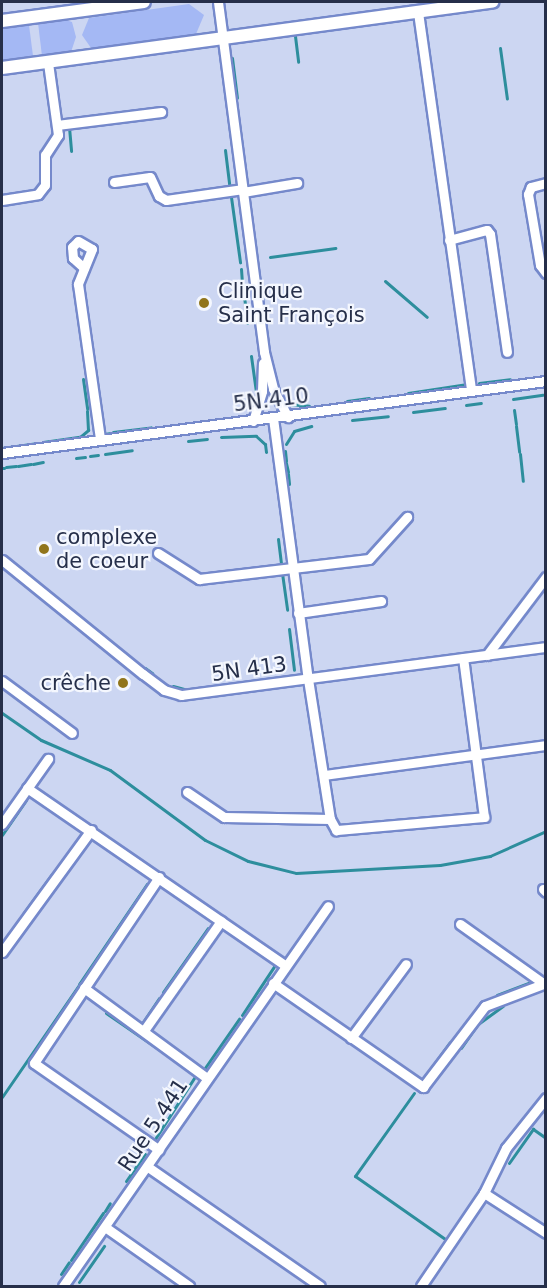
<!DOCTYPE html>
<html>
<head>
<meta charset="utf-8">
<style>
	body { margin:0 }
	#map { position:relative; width:547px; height:1288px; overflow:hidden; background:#ccd6f2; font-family:"DejaVu Sans",sans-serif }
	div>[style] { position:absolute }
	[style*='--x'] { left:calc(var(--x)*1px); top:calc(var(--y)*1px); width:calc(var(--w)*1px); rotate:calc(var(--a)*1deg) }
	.green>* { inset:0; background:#a4b8f4 }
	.stream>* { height:3px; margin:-1.5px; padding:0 1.5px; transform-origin:1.5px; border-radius:1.5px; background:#2d8e9d }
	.roads { filter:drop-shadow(2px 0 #7589cb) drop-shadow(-2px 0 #7589cb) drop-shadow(0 2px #7589cb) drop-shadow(0 -2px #7589cb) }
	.minor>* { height:9px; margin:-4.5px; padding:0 4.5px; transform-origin:4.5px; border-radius:4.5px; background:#fff }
	.major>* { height:12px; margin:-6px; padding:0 6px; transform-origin:6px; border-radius:6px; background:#fff }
	.dots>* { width:16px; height:16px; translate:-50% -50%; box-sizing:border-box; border:3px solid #f4f7fe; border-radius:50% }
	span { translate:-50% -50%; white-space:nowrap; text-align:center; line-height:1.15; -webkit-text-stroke:4.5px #f4f7fe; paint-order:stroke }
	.poi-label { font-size:21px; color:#262f4a }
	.left { translate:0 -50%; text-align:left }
	.right { translate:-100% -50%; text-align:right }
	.street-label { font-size:21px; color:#262f4a }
	.frame { position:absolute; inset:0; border:3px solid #262f4a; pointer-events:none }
</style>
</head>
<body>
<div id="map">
	<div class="green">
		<div style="clip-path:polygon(189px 4px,204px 15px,196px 34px,91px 48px,82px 35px,89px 18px)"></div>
		<div style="clip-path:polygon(66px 20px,72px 22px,76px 37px,71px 52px,42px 56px,38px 23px)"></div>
		<div style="clip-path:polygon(29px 25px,33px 56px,2px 60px,2px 28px)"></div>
	</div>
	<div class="stream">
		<div style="--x:295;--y:36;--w:26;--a:83"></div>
		<div style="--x:500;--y:48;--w:51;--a:82.2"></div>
		<div style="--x:232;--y:58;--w:40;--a:82.9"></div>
		<div style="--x:69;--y:127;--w:24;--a:85"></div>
		<div style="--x:225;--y:150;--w:38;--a:83"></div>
		<div style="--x:231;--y:197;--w:66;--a:82.1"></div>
		<div style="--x:270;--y:257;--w:66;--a:-7.9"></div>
		<div style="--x:241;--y:269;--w:13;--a:86"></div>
		<div style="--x:385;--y:281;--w:55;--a:40.6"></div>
		<div style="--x:243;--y:288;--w:35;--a:83"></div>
		<div style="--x:251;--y:356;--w:43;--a:82.1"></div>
		<div style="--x:83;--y:379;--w:30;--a:82"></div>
		<div style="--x:479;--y:383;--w:31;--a:-7"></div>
		<div style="--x:408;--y:393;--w:60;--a:-8.7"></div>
		<div style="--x:281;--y:397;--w:10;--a:45"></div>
		<div style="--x:288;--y:404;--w:21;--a:5"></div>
		<div style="--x:513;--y:399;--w:30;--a:-8"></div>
		<div style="--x:347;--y:401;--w:22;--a:-8"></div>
		<div style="--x:466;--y:405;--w:15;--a:-8"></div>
		<div style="--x:514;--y:410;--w:14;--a:82"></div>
		<div style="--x:413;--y:412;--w:32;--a:-7"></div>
		<div style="--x:352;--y:420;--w:36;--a:-6"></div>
		<div style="--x:516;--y:426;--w:26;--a:83"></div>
		<div style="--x:113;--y:432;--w:38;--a:-7"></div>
		<div style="--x:104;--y:434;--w:7;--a:-8"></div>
		<div style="--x:221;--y:437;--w:35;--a:-2"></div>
		<div style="--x:256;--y:436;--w:12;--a:42"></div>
		<div style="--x:265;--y:444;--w:8;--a:83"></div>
		<div style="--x:188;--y:441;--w:19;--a:-6"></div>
		<div style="--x:43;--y:442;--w:37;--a:-8"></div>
		<div style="--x:80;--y:437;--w:11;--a:-41"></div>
		<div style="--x:88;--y:430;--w:19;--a:-93"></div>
		<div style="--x:286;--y:444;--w:15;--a:-58"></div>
		<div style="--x:294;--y:431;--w:18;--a:-16"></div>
		<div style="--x:2;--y:448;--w:36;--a:-8"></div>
		<div style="--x:285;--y:451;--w:10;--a:84"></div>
		<div style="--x:105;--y:454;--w:27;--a:-8"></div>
		<div style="--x:520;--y:454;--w:27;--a:84"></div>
		<div style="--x:90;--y:456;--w:8;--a:-7"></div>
		<div style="--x:76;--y:458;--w:9;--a:-6"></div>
		<div style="--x:286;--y:463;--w:9;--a:77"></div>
		<div style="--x:33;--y:464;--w:10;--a:-11"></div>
		<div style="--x:18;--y:466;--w:13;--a:-9"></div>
		<div style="--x:6;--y:467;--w:10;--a:-6"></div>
		<div style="--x:2;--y:468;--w:2;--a:0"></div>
		<div style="--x:288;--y:474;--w:10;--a:84"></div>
		<div style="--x:278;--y:539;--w:26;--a:83"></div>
		<div style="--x:282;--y:573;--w:37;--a:82"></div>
		<div style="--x:289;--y:629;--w:41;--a:83"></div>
		<div style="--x:145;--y:668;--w:9;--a:36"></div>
		<div style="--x:173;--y:686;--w:16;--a:15"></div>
		<div style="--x:2;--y:713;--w:47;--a:34.7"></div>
		<div style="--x:41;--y:740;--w:75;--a:23.5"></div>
		<div style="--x:110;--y:770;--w:118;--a:36.4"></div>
		<div style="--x:205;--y:840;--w:48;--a:26"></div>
		<div style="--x:248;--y:861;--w:49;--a:14"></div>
		<div style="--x:296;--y:873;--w:144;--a:-3.2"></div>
		<div style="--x:440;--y:865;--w:51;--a:-10.2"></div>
		<div style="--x:490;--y:856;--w:61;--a:-24.1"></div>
		<div style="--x:2;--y:835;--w:42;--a:-55.6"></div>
		<div style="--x:23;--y:914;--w:49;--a:-54.1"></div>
		<div style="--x:79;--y:984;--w:121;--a:-55.8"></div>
		<div style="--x:163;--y:992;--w:78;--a:-54.9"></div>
		<div style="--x:497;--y:995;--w:40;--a:-21"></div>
		<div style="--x:106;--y:1013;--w:101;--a:34.5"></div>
		<div style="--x:242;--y:1015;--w:64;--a:-56.6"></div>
		<div style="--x:143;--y:1022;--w:29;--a:-56"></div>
		<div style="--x:461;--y:1048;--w:29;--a:-55"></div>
		<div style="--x:478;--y:1024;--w:31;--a:-36"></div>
		<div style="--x:202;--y:1072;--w:65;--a:-55.1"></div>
		<div style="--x:421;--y:1082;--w:49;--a:-54.1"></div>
		<div style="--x:414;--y:1093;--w:102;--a:125.4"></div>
		<div style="--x:355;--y:1176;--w:113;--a:35"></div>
		<div style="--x:2;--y:1097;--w:136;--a:-55.5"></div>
		<div style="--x:155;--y:1139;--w:76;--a:-57.4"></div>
		<div style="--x:509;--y:1163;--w:42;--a:-54.8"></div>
		<div style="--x:533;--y:1129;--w:16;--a:35"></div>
		<div style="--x:126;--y:1181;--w:33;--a:-55"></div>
		<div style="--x:105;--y:1211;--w:9;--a:-58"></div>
		<div style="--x:71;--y:1260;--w:57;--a:-55.8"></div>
		<div style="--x:61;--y:1274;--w:14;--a:-56"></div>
		<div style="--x:79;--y:1282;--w:44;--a:-55.2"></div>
	</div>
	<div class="roads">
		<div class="minor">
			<div style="--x:218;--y:2;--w:353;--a:82.5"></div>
			<div style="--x:264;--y:352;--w:38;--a:76"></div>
			<div style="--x:273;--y:389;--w:32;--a:62"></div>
			<div style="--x:418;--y:12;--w:382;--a:82"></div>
			<div style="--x:57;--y:125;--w:105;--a:-7.1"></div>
			<div style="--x:114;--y:182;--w:36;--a:-8"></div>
			<div style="--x:150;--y:177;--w:21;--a:65"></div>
			<div style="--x:159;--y:196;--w:8;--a:30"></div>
			<div style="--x:166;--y:200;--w:78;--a:-8.1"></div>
			<div style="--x:546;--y:183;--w:16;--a:165"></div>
			<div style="--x:531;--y:187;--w:8;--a:113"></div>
			<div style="--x:528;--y:194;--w:72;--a:80.4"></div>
			<div style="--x:540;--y:265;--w:10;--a:53"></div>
			<div style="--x:243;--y:192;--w:55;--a:-9.5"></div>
			<div style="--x:2;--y:200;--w:36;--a:-9"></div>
			<div style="--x:38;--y:194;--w:11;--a:-52"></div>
			<div style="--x:45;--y:185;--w:30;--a:-90"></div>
			<div style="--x:45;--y:155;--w:24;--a:-57"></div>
			<div style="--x:58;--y:135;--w:73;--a:-97.9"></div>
			<div style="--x:449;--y:240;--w:39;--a:-15"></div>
			<div style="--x:487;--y:230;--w:5;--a:53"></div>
			<div style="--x:490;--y:234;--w:119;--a:81.8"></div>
			<div style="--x:84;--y:268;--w:15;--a:-138"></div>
			<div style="--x:73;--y:258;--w:11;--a:-95"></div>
			<div style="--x:72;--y:247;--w:8;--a:-45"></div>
			<div style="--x:78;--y:241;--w:16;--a:30"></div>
			<div style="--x:92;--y:249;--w:38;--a:112"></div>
			<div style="--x:78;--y:284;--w:157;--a:81.9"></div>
			<div style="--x:273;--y:418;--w:263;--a:82.4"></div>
			<div style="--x:308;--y:679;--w:142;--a:81.1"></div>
			<div style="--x:330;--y:819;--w:13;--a:61"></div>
			<div style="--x:336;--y:830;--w:149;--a:-5"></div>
			<div style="--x:484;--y:817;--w:160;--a:-97.5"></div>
			<div style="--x:253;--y:421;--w:31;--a:-73"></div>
			<div style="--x:262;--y:391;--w:28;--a:-88"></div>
			<div style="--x:2;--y:453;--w:549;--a:-7.54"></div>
			<div style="--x:158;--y:553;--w:49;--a:32.4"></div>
			<div style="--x:199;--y:579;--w:171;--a:-6.7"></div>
			<div style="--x:369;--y:559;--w:57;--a:-47.9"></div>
			<div style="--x:2;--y:560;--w:181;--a:39"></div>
			<div style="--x:143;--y:674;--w:26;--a:37"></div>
			<div style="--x:164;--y:690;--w:18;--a:16"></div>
			<div style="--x:181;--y:695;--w:368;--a:-7.5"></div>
			<div style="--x:298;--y:613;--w:84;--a:-8.2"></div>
			<div style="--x:487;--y:655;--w:98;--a:-52.9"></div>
			<div style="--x:2;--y:681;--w:87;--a:36.6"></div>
			<div style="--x:324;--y:775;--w:224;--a:-7.7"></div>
			<div style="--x:27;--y:788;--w:313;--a:34.5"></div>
			<div style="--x:187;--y:792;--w:45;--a:34"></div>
			<div style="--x:224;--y:817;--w:106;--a:1.1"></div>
			<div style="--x:2;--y:824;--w:80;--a:-54.7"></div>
			<div style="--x:159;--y:877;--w:224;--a:123.9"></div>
			<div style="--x:34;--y:1063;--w:152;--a:34.8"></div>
			<div style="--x:543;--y:889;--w:4;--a:45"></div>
			<div style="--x:460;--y:924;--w:102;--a:35.4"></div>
			<div style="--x:2;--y:952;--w:151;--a:-53.9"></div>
			<div style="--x:273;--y:983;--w:183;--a:34.7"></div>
			<div style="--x:423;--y:1087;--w:102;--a:-52.6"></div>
			<div style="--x:485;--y:1006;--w:65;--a:-20.7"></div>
			<div style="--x:84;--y:988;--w:152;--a:36.2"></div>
			<div style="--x:145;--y:1029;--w:132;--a:-54.9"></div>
			<div style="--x:351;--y:1038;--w:92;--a:-53.4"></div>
			<div style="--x:148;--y:1167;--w:209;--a:34.7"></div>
			<div style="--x:484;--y:1193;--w:50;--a:-63.9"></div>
			<div style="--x:506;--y:1148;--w:64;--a:-51.3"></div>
			<div style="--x:105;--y:1227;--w:103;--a:35.1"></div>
			<div style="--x:63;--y:1286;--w:463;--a:-55.1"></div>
			<div style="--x:421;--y:1286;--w:112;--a:-55.9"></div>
			<div style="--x:484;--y:1193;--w:74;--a:32.8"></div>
		</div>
		<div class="major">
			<div style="--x:2;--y:21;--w:143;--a:-7.6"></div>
			<div style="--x:2;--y:68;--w:495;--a:-7.7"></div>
		</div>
	</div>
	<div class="dots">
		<div style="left:204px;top:303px;background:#91751b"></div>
		<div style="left:44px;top:549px;background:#91751b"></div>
		<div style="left:123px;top:683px;background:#91751b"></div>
	</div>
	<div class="poi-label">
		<span class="left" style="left:218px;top:303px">Clinique<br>Saint François</span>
		<span class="left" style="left:56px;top:549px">complexe<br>de coeur</span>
		<span class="right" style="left:111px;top:683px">crêche</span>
	</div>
	<div class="street-label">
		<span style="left:271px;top:400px;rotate:-7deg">5N.410</span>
		<span style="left:249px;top:669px;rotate:-8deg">5N 413</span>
		<span style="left:153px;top:1125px;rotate:-56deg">Rue 5.441</span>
	</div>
	<div class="frame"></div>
</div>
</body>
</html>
